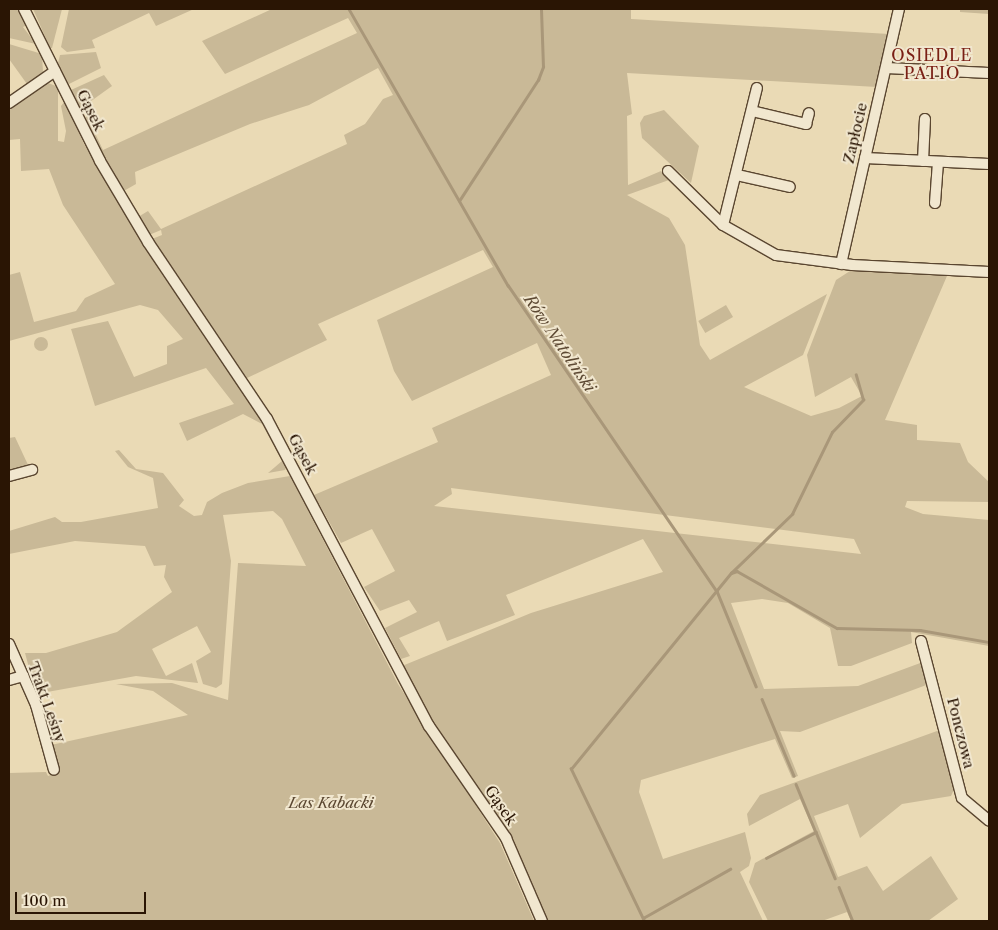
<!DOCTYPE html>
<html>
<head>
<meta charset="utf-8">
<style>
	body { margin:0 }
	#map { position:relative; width:998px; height:930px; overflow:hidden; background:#eadab5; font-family:"Libre Caslon Text",serif }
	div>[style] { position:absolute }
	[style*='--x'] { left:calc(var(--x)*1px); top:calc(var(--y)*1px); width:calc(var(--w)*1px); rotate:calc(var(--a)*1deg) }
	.green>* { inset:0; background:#c9b997; transform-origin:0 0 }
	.round { border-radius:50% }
	.stream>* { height:2.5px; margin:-1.25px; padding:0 1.25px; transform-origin:1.25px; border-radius:1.25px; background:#a99779 }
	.roads { filter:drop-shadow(1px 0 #5a4630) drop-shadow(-1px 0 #5a4630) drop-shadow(0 1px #5a4630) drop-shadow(0 -1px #5a4630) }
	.street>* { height:10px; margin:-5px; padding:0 5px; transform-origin:5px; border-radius:5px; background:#f1e7cf }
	span { translate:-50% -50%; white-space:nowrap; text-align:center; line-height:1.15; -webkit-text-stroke:4px #f1e7cf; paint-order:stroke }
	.street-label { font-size:15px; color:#2a1504 }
	.park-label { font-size:15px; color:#5a4630; font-style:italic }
	.neighbourhood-label { font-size:16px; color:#7a1f14; letter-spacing:1px }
	.water-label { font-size:16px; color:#5d4933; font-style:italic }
	.frame { position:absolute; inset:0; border:10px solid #2a1504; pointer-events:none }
	.scale { position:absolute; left:15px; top:892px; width:131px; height:22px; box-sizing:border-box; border:2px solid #2a1504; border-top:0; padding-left:6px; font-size:15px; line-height:18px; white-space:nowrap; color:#2a1504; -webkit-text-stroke:4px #f1e7cf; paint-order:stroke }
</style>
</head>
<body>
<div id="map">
	<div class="green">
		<div style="clip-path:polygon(9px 9px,19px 9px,27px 25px,23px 27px,36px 44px,9px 38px)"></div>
		<div style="clip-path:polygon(33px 9px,62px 9px,52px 48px,50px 48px)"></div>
		<div style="clip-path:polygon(69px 9px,194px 9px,156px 26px,149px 13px,92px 40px,95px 48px,67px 52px,61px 47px)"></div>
		<div style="clip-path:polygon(evenodd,272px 9px,631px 9px,631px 19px,889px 34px,877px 87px,627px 73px,632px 114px,627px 116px,628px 185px,661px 171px,669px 180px,627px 195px,669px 218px,685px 245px,700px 345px,710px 360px,827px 294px,803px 355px,744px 387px,811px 416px,839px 408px,862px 396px,851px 377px,815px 397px,807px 355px,836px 280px,850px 271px,947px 276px,885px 420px,917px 425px,917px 440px,960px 443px,968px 462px,989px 482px,989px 502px,907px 501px,905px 507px,923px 514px,989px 520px,989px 646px,911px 632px,912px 643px,851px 666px,838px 666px,830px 628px,788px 603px,762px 599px,731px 603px,764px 689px,858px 686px,923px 662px,929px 684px,800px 732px,780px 731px,798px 776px,792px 778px,775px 739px,641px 780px,639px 792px,663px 859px,745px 832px,751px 858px,749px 866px,740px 872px,763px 921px,548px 921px,513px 839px,426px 712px,402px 666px,531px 613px,663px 572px,643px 539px,506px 595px,515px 615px,447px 641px,439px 621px,399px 638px,410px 656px,401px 659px,385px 628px,417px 612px,409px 600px,380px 611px,364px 587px,395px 571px,372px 529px,341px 543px,314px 495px,438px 442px,432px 428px,551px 375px,537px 343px,412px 401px,394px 371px,377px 320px,493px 267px,483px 250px,318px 324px,327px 340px,247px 378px,152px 239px,162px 235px,161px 230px,149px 235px,138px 217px,148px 211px,161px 229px,347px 144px,344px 135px,365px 124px,383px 99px,393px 95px,378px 68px,309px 105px,250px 124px,135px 172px,136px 184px,122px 192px,84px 119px,87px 116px,103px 150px,357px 33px,348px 18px,225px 74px,202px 41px,272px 9px,451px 488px,854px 539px,861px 554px,434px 506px,452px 494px,451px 488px)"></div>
		<div style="clip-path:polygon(960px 9px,989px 9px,989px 14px,960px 12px)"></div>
		<div style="clip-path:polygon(9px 44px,42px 54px,43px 73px,27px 84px,9px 59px)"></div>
		<div style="clip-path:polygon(96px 52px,101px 68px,69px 84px,65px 81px,58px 63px,60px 55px)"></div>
		<div style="clip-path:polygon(104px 75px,112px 86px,80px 109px,71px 90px)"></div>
		<div style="clip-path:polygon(46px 82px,58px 87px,58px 141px,64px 142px,66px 131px,61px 106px,65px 101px,84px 144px,165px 277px,263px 422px,287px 466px,285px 470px,268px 473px,282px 461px,262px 424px,243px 414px,187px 441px,179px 423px,234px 404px,206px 368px,95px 406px,71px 329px,108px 321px,134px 377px,167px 364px,167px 346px,183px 339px,158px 310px,140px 305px,9px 341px,9px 275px,20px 272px,34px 322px,76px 311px,85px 298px,115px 284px,63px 205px,49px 169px,21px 171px,20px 139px,9px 140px,9px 109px)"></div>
		<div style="clip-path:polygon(664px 110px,699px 146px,691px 183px,642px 138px,640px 123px,644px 116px)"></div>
		<div style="left:726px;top:305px;width:14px;height:32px;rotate:60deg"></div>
		<div class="round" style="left:34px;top:337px;width:14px;height:14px"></div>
		<div style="clip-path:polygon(15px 437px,29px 467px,9px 473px,9px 438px)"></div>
		<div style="clip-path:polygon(119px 450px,136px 469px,163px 473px,184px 500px,179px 506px,194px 516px,202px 515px,207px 502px,222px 493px,248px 483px,290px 476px,398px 684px,500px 843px,534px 921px,9px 921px,9px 773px,46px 772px,48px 776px,58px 772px,51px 745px,188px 715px,153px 691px,116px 684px,172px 683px,228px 700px,238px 563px,306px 566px,282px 519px,273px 511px,223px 515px,231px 561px,222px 684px,216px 688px,203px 684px,196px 661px,211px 652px,197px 626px,152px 649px,166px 676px,192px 663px,198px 683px,136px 676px,36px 694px,25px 653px,46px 653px,117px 632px,172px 592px,164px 577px,166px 565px,154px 566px,145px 546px,75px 541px,9px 554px,9px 531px,55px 517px,62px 522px,81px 522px,158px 508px,153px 478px,128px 467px,115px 451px)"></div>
		<div style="clip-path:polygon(937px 731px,942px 733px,956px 785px,951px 796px,902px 804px,860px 838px,848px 804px,814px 816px,838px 877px,867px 866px,883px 891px,931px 856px,958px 899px,928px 921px,851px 921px,847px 912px,822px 921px,768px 921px,749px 882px,755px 863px,814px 831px,800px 799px,749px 826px,747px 814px,760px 795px)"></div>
	</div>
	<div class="stream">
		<div style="--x:349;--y:9;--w:319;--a:60.1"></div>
		<div style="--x:508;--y:285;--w:371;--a:55.7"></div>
		<div style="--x:717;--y:591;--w:103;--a:67.7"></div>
		<div style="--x:459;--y:201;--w:145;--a:-56.9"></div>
		<div style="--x:538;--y:80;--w:14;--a:-69"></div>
		<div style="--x:543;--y:67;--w:58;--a:-92"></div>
		<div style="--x:731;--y:573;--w:85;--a:-44"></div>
		<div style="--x:792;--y:514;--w:91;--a:-64"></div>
		<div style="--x:832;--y:432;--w:45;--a:-45.9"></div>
		<div style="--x:863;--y:400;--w:26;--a:-106"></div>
		<div style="--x:762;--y:699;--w:83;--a:67.4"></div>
		<div style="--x:796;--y:784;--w:50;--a:67.6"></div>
		<div style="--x:766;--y:858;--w:56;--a:-27.5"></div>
		<div style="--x:816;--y:832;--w:50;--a:67.6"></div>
		<div style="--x:839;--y:887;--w:37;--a:68"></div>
		<div style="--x:643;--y:918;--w:100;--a:-29.4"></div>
		<div style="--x:644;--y:921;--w:169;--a:-115.7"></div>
		<div style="--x:571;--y:769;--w:253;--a:-50.8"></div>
		<div style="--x:731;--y:573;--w:6;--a:-18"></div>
		<div style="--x:737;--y:571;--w:115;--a:29.7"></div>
		<div style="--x:837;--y:628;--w:83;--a:1.4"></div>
		<div style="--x:920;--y:630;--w:70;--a:9.9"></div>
	</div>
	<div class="roads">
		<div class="street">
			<div style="--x:24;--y:9;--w:170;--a:63.4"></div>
			<div style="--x:100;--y:161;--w:94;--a:59.3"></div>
			<div style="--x:148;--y:242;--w:213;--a:56.1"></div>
			<div style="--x:267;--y:419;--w:347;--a:62.2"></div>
			<div style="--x:429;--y:726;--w:136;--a:55.5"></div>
			<div style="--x:506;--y:838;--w:90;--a:66.6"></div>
			<div style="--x:886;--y:68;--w:103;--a:2.8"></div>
			<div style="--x:9;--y:103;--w:56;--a:-34.8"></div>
			<div style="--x:752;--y:111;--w:56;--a:13.5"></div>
			<div style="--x:806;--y:124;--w:11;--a:-75"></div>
			<div style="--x:865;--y:158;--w:124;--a:2.8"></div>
			<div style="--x:923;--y:161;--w:42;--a:-87.3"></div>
			<div style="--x:668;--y:171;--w:77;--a:44.5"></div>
			<div style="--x:723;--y:225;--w:61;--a:29.5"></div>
			<div style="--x:776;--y:255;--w:77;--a:7.5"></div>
			<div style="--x:852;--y:265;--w:137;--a:2.9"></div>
			<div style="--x:737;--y:175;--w:54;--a:12.8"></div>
			<div style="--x:935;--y:203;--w:41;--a:-85.8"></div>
			<div style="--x:723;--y:225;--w:141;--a:-76.1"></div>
			<div style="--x:841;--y:264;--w:262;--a:-77.2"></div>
			<div style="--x:9;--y:476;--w:24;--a:-15"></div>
			<div style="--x:921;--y:641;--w:162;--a:75.4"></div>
			<div style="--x:962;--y:798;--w:35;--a:40"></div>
			<div style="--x:9;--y:644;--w:67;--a:66.1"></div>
			<div style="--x:36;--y:705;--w:67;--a:74.5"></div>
			<div style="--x:9;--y:680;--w:15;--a:-16"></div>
		</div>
	</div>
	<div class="street-label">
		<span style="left:91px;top:110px;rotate:64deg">Gąsek</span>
		<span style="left:855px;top:133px;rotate:-77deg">Zapłocie</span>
		<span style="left:303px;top:454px;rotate:62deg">Gąsek</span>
		<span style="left:47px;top:702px;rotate:70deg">Trakt Leśny</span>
		<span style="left:961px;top:733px;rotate:76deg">Ponczowa</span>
		<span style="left:501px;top:805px;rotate:56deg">Gąsek</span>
	</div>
	<div class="park-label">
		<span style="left:331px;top:803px">Las Kabacki</span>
	</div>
	<div class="neighbourhood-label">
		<span style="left:932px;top:64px">OSIEDLE<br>PATIO</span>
	</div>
	<div class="water-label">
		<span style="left:560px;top:343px;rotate:56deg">Rów Natoliński</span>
	</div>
	<div class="frame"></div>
	<div class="scale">100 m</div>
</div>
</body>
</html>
